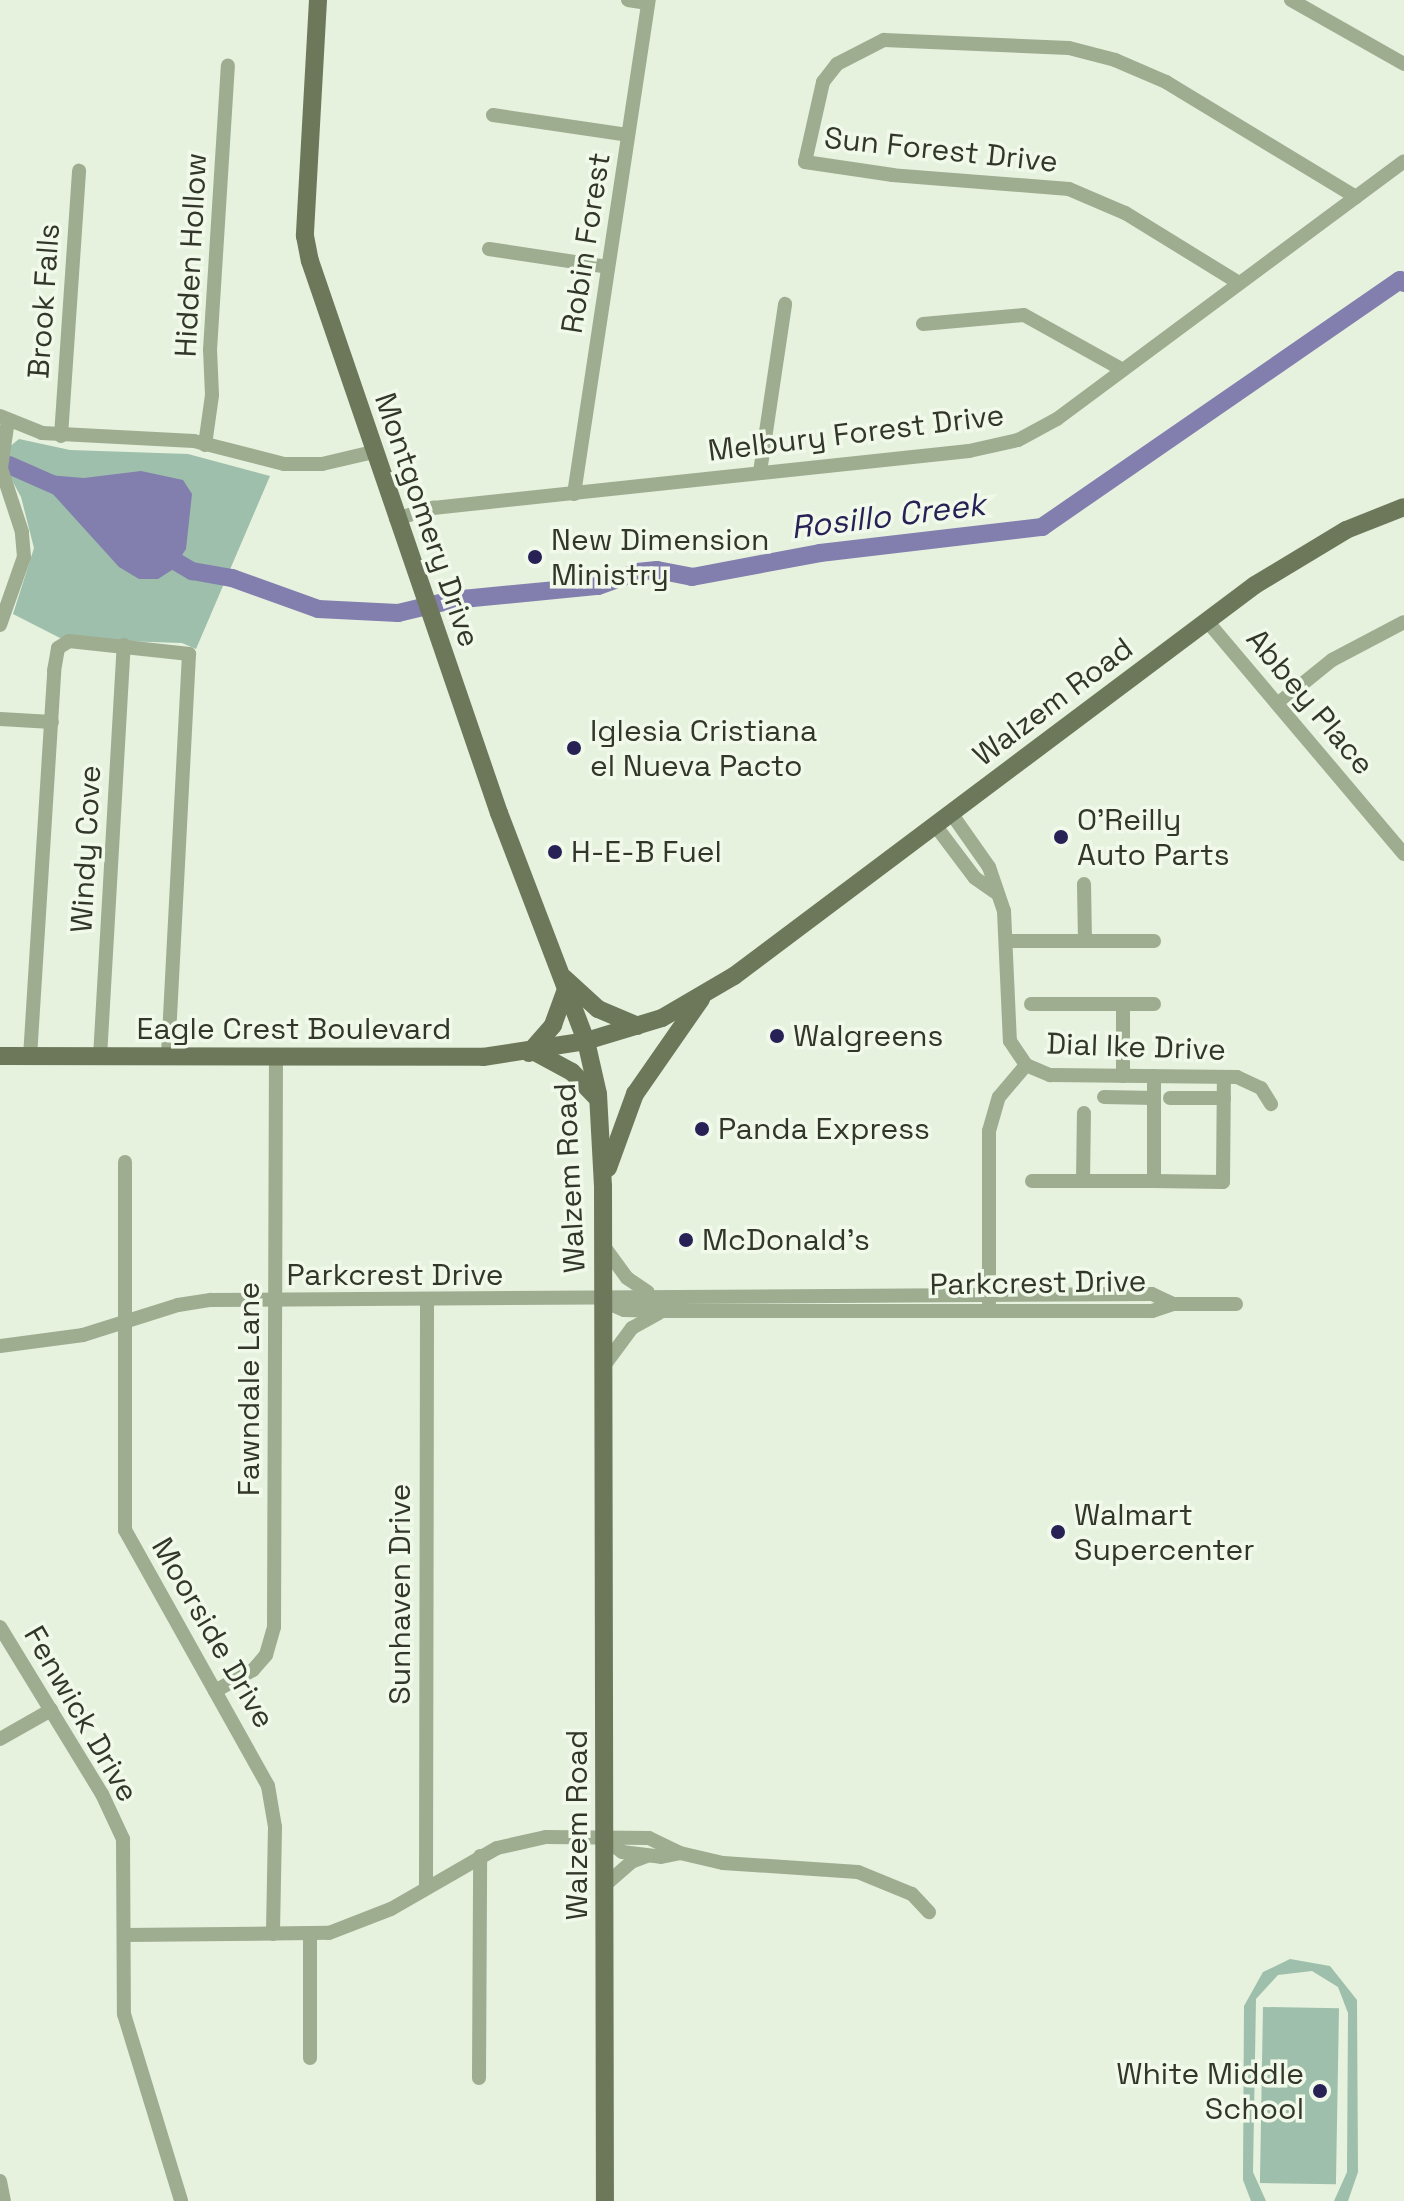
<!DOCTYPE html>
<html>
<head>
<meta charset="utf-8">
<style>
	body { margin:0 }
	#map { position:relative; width:1404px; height:2201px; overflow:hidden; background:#e6f1de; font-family:"Space Grotesk",sans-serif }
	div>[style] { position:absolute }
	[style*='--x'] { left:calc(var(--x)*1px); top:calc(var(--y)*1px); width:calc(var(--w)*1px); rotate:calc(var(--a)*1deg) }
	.green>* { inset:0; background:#9ebfab; transform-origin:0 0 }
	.water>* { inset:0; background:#827ead }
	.river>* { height:18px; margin:-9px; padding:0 9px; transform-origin:9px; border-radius:9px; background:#827ead }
	.minor>* { height:14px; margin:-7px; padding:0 7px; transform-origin:7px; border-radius:7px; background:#9eac90 }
	.major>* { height:18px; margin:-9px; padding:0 9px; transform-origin:9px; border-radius:9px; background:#6d785b }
	.dots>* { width:22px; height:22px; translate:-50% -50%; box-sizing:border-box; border:4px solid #f0f9ea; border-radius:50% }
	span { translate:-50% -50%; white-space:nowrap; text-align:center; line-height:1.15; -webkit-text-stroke:7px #f0f9ea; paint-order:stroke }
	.street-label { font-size:30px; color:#323729 }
	.poi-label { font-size:30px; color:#323729 }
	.left { translate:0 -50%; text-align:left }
	.right { translate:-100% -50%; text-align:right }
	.water-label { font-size:32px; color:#272156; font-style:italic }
</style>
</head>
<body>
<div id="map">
	<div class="green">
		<div style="clip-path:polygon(19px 439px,70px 450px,188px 454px,270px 476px,196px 649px,182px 643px,62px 639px,13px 614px,34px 548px,21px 497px,8px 473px,8px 448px)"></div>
		<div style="clip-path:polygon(1290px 1959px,1330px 1966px,1357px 2000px,1358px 2172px,1348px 2201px,1334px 2201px,1347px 2172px,1348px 2013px,1338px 1987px,1312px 1971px,1278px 1975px,1256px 1999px,1253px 2172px,1266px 2201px,1251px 2201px,1243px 2180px,1244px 2006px,1263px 1972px)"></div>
		<div style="left:1263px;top:2007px;width:76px;height:176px;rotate:1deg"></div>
	</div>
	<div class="water">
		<div style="clip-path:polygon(141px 471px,183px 480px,192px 494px,186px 549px,172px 570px,158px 579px,139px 579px,119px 567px,42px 482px,47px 475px,84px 478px)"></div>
	</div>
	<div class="river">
		<div style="--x:9;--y:465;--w:57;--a:23.9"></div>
		<div style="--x:156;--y:550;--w:42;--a:30.3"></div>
		<div style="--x:192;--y:571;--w:41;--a:9.9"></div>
		<div style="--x:232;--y:578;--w:91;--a:19.8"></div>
		<div style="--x:318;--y:609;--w:80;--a:2.9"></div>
		<div style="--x:398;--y:613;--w:56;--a:-13.5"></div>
		<div style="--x:452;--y:600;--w:147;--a:-5.5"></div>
		<div style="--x:598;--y:586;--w:41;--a:-19.7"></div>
		<div style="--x:637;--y:572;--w:20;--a:-6"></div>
		<div style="--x:657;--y:570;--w:36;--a:11"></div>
		<div style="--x:692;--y:577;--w:130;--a:-10.6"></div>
		<div style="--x:820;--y:553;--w:224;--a:-6.7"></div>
		<div style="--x:1042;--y:527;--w:435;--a:-34.6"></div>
		<div style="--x:1400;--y:280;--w:5;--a:37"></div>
	</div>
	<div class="minor">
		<div style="--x:628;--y:0;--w:20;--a:9"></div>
		<div style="--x:1291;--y:0;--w:130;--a:29.5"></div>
		<div style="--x:493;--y:115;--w:136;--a:8.4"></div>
		<div style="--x:489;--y:249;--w:120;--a:8.6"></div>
		<div style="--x:1239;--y:283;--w:134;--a:-148.4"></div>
		<div style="--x:1125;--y:213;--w:61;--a:-156.8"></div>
		<div style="--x:1069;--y:189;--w:177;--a:-175.5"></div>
		<div style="--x:893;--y:175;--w:89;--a:-171.6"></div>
		<div style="--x:805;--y:162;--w:82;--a:-77.3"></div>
		<div style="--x:823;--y:82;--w:23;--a:-52"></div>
		<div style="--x:837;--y:64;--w:53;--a:-27.1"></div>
		<div style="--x:884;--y:40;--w:185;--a:2.5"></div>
		<div style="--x:1069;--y:48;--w:48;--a:14.6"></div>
		<div style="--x:1115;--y:60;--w:56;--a:23.3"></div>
		<div style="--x:1166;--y:82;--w:222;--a:31.2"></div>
		<div style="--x:923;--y:324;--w:101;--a:-5.1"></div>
		<div style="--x:1024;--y:315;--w:113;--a:29.1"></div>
		<div style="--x:0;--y:416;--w:45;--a:22"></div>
		<div style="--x:42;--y:433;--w:152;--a:3"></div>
		<div style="--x:194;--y:441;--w:93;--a:14.3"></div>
		<div style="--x:284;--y:464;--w:38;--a:0"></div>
		<div style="--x:322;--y:464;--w:52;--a:-13.2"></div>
		<div style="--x:61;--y:436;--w:266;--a:-86.1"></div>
		<div style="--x:205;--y:445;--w:50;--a:-82"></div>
		<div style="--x:212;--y:395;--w:45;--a:-92.5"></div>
		<div style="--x:210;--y:350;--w:285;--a:-86.4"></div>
		<div style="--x:760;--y:472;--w:170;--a:-81.5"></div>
		<div style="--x:574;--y:494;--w:500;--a:-81.4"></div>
		<div style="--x:396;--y:519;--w:39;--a:-17"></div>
		<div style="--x:433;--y:508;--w:539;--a:-6.07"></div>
		<div style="--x:969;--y:451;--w:50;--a:-12.7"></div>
		<div style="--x:1018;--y:440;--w:44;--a:-28.3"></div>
		<div style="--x:1057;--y:419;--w:432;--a:-36.6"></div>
		<div style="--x:1207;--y:621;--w:305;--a:49.8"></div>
		<div style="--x:0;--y:625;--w:72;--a:-70.6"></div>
		<div style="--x:24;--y:557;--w:25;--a:-95"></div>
		<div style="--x:22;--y:532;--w:67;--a:-108.2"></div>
		<div style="--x:1;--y:468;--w:49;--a:-81.7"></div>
		<div style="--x:1280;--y:702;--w:67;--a:-38.9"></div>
		<div style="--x:1332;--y:660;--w:81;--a:-27.8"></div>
		<div style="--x:0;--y:719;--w:52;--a:3.3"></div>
		<div style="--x:951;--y:813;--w:66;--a:54.9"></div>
		<div style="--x:989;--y:867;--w:46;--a:71.2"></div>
		<div style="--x:1004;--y:911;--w:130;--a:87.4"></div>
		<div style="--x:1010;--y:1041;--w:29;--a:56"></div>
		<div style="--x:1026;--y:1065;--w:26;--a:23"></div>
		<div style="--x:1050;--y:1075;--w:187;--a:0.6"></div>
		<div style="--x:1237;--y:1077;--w:26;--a:25"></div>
		<div style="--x:1261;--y:1088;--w:19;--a:58"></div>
		<div style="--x:935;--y:825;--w:66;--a:53"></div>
		<div style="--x:975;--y:878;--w:24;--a:35"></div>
		<div style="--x:1084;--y:884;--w:57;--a:89"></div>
		<div style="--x:1009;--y:941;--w:145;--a:0"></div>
		<div style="--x:1031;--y:1004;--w:92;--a:0"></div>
		<div style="--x:1123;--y:1004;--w:72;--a:90"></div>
		<div style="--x:1123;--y:1004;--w:31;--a:0"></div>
		<div style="--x:30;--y:1057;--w:387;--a:-86.4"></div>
		<div style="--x:54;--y:671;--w:23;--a:-80"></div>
		<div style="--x:58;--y:648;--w:13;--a:-32"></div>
		<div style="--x:69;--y:641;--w:121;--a:6.2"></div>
		<div style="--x:189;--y:654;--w:404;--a:93"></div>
		<div style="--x:100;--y:1057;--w:413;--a:-86.7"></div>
		<div style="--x:1104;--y:1097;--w:50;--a:1.1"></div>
		<div style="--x:1170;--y:1098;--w:54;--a:0"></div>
		<div style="--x:125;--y:1162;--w:368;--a:90"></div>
		<div style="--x:125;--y:1530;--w:293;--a:60.8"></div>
		<div style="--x:268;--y:1786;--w:42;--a:80.3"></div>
		<div style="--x:275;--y:1827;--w:107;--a:91.1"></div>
		<div style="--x:1032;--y:1181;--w:122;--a:0"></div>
		<div style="--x:1154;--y:1181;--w:105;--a:-90"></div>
		<div style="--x:1083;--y:1181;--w:68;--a:-89.2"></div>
		<div style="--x:1154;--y:1181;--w:69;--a:0.8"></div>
		<div style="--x:1223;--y:1182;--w:105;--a:-89.5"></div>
		<div style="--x:603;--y:1245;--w:41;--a:54"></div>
		<div style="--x:627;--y:1278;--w:25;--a:34"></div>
		<div style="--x:603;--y:1301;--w:23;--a:23"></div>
		<div style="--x:624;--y:1310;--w:40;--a:1.4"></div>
		<div style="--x:664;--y:1311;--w:488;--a:0"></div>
		<div style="--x:1152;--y:1311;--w:22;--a:-18"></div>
		<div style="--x:1173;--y:1304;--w:63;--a:0"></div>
		<div style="--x:989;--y:1303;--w:172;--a:-90"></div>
		<div style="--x:989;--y:1131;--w:35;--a:-74"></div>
		<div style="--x:999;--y:1097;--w:42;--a:-49.8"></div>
		<div style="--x:0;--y:1346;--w:84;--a:-7.5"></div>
		<div style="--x:83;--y:1335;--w:100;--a:-17.5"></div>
		<div style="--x:178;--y:1305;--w:33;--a:-9"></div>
		<div style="--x:211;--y:1300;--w:941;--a:-0.37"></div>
		<div style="--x:1152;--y:1294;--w:23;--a:25"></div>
		<div style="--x:603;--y:1367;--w:49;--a:-53.4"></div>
		<div style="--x:632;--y:1328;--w:31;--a:-29"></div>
		<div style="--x:0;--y:1627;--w:196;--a:58.6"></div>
		<div style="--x:102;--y:1794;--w:50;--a:65"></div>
		<div style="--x:123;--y:1839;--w:175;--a:89.7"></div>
		<div style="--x:124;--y:2014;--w:195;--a:73"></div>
		<div style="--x:215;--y:1691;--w:43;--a:-28.9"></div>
		<div style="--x:253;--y:1670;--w:20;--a:-49"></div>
		<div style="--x:266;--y:1655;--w:29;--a:-74"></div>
		<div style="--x:274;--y:1627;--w:569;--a:-89.8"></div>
		<div style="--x:0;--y:1739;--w:59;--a:-29.6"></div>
		<div style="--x:605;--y:1839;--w:21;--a:37"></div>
		<div style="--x:622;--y:1852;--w:39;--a:7"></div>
		<div style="--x:661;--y:1857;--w:19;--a:-12"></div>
		<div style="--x:605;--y:1885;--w:35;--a:-41"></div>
		<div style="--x:631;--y:1862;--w:17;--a:-21"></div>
		<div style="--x:426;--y:1887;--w:586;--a:-89.9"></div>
		<div style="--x:125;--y:1935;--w:204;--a:-0.6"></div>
		<div style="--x:329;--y:1933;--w:66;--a:-21.2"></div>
		<div style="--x:391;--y:1909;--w:122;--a:-29.9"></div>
		<div style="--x:497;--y:1848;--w:50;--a:-12.7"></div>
		<div style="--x:546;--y:1837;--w:103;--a:0.6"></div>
		<div style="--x:649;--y:1838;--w:34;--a:26"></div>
		<div style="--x:680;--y:1853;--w:44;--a:13.1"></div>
		<div style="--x:723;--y:1863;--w:135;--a:3.8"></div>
		<div style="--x:858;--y:1872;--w:58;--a:22.2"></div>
		<div style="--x:912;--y:1894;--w:25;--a:47"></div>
		<div style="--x:310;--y:1935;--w:123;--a:90"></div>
		<div style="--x:479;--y:2078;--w:222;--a:-89.7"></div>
		<div style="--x:0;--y:2181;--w:20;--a:79"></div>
	</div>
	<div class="major">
		<div style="--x:318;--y:0;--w:236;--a:93.2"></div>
		<div style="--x:305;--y:236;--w:25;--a:79"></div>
		<div style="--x:310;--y:261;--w:583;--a:71.1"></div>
		<div style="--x:499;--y:813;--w:244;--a:69.1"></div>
		<div style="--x:586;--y:1041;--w:54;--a:77.2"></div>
		<div style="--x:598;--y:1094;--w:92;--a:86.9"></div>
		<div style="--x:603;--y:1186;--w:1015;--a:89.89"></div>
		<div style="--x:564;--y:978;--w:46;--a:42.4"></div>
		<div style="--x:598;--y:1009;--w:43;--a:23"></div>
		<div style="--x:535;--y:1052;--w:42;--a:28.4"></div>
		<div style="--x:572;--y:1072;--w:35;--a:46"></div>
		<div style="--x:529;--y:1053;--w:37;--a:-49"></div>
		<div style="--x:553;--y:1025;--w:38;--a:-70"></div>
		<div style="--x:0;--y:1056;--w:483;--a:0.1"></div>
		<div style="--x:483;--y:1057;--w:104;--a:-8.8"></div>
		<div style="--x:586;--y:1041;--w:79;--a:-16.8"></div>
		<div style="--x:662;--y:1018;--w:83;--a:-30.3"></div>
		<div style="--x:734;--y:976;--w:651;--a:-36.89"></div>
		<div style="--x:1255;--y:585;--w:106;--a:-31.1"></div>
		<div style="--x:1346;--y:530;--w:62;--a:-21.6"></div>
		<div style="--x:608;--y:1168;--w:79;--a:-70"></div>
		<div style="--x:635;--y:1094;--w:116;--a:-55.2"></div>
	</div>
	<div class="dots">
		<div style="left:535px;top:557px;background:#272156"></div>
		<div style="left:574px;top:748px;background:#272156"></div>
		<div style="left:1061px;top:837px;background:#272156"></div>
		<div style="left:555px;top:852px;background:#272156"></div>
		<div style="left:777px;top:1036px;background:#272156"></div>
		<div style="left:702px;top:1129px;background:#272156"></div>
		<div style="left:686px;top:1240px;background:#272156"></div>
		<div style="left:1058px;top:1532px;background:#272156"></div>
		<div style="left:1320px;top:2091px;background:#272156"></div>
	</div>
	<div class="street-label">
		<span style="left:941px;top:150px;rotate:6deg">Sun Forest Drive</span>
		<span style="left:586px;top:243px;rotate:-81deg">Robin Forest</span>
		<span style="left:191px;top:255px;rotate:-87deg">Hidden Hollow</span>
		<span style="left:44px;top:301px;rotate:-86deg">Brook Falls</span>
		<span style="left:856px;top:433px;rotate:-7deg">Melbury Forest Drive</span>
		<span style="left:427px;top:520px;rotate:71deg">Montgomery Drive</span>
		<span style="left:1053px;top:702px;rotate:-37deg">Walzem Road</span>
		<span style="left:1310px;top:702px;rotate:50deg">Abbey Place</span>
		<span style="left:86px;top:849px;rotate:-87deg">Windy Cove</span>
		<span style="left:294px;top:1029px">Eagle Crest Boulevard</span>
		<span style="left:1136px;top:1047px;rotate:2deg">Dial Ike Drive</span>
		<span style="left:570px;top:1178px;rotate:-93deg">Walzem Road</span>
		<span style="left:395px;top:1275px">Parkcrest Drive</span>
		<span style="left:1038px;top:1283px;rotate:-1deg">Parkcrest Drive</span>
		<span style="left:249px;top:1389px;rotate:-90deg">Fawndale Lane</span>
		<span style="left:400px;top:1594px;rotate:-90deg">Sunhaven Drive</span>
		<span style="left:213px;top:1633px;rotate:60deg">Moorside Drive</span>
		<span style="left:81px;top:1714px;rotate:60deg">Fenwick Drive</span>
		<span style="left:577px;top:1825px;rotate:-90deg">Walzem Road</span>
	</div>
	<div class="poi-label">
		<span class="left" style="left:551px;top:557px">New Dimension<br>Ministry</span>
		<span class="left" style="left:590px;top:748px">Iglesia Cristiana<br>el Nueva Pacto</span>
		<span class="left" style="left:1077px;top:837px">O'Reilly<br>Auto Parts</span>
		<span class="left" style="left:571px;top:852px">H-E-B Fuel</span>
		<span class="left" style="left:793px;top:1036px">Walgreens</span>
		<span class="left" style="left:718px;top:1129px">Panda Express</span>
		<span class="left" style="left:702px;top:1240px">McDonald's</span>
		<span class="left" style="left:1074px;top:1532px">Walmart<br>Supercenter</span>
		<span class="right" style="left:1304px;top:2091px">White Middle<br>School</span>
	</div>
	<div class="water-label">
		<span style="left:888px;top:516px;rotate:-7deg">Rosillo Creek</span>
	</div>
</div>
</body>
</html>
